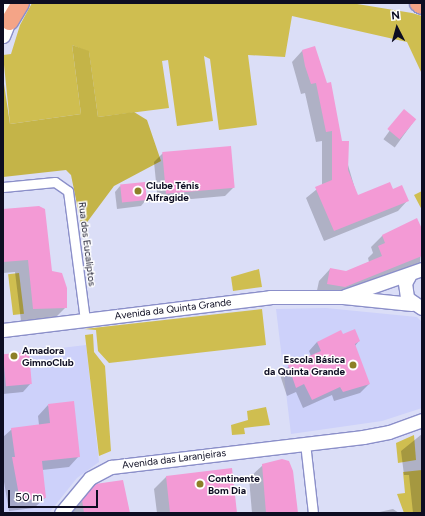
<!DOCTYPE html>
<html>
<head>
<meta charset="utf-8">
<style>
	body { margin:0 }
	#map { position:relative; width:425px; height:516px; overflow:hidden; background:#dbdef7; font-family:Figtree,sans-serif }
	div>[style] { position:absolute }
	[style*='--x'] { left:calc(var(--x)*1px); top:calc(var(--y)*1px); width:calc(var(--w)*1px); rotate:calc(var(--a)*1deg) }
	.built>* { inset:0; background:#cdd1fa }
	.green>* { inset:0; background:#cfbe50; transform-origin:0 0 }
	.forest>* { inset:0; background:#c4b448 }
	.shadow>* { inset:0; background:#0003; transform-origin:0 0 }
	.building>* { inset:0; background:#f39ad5; transform-origin:0 0 }
	.roads { filter:drop-shadow(1px 0 #8b8fc9) drop-shadow(-1px 0 #8b8fc9) drop-shadow(0 1px #8b8fc9) drop-shadow(0 -1px #8b8fc9) }
	.street>* { height:9px; margin:-4.5px; padding:0 4.5px; transform-origin:4.5px; border-radius:4.5px; background:#fff }
	.secondary>* { height:13px; margin:-6.5px; padding:0 6.5px; transform-origin:6.5px; border-radius:6.5px; background:#fff }
	.highway>* { height:17px; margin:-8.5px; padding:0 8.5px; transform-origin:8.5px; border-radius:8.5px; background:#f4a487 }
	.dots>* { width:11px; height:11px; translate:-50% -50%; box-sizing:border-box; border:2px solid #fff; border-radius:50% }
	span { translate:-50% -50%; white-space:nowrap; text-align:center; line-height:1.15; -webkit-text-stroke:3px #fff; paint-order:stroke }
	.poi-label { font-size:10px; color:#0d0d22; font-weight:700 }
	.left { translate:0 -50%; text-align:left }
	.right { translate:-100% -50%; text-align:right }
	.street-label { font-size:10px; color:#0d0d22 }
	.frame { position:absolute; inset:0; border:4px solid #0d0d22; pointer-events:none }
	.north { position:absolute; left:377px; top:8px; width:40px; height:40px; -webkit-text-stroke:3px #fff; paint-order:stroke; rotate:354deg; font-size:11px; font-weight:700; line-height:16px; text-align:center; color:#0d0d22 }
	.north::after { content:''; display:block; margin:auto; width:14px; height:18px; background:#0d0d22; clip-path:polygon(50% 0,100% 100%,50% 72%,0 100%) }
	.scale { position:absolute; left:8px; top:490px; width:90px; height:18px; box-sizing:border-box; border:2px solid #0d0d22; border-top:0; padding-left:5px; font-size:12px; line-height:14px; white-space:nowrap; color:#0d0d22; -webkit-text-stroke:3px #fff; paint-order:stroke }
</style>
</head>
<body>
<div id="map">
	<div class="built">
		<div style="clip-path:polygon(326px 308px,417px 317px,422px 322px,422px 408px,382px 421px,291px 434px,276px 309px)"></div>
		<div style="clip-path:polygon(86px 345px,99px 462px,77px 478px,49px 513px,3px 513px,3px 355px)"></div>
	</div>
	<div class="green">
		<div style="clip-path:polygon(32px 3px,351px 3px,412px 13px,422px 16px,422px 74px,407px 42px,292px 16px,285px 57px,248px 55px,257px 125px,219px 130px,210px 59px,204px 56px,213px 121px,177px 126px,168px 60px,162px 61px,169px 108px,98px 117px,89px 52px,72px 45px,81px 114px,10px 124px,3px 55px,11px 54px,20px 25px)"></div>
		<div style="clip-path:polygon(422px 191px,422px 210px,414px 195px)"></div>
		<div style="clip-path:polygon(259px 269px,262px 287px,233px 291px,231px 277px)"></div>
		<div style="left:19px;top:273px;width:41px;height:11px;rotate:83deg"></div>
		<div style="clip-path:polygon(262px 309px,266px 345px,109px 363px,98px 351px,96px 330px,84px 329px)"></div>
		<div style="clip-path:polygon(93px 334px,94px 352px,105px 366px,111px 451px,99px 456px,85px 335px)"></div>
		<div style="clip-path:polygon(266px 407px,270px 425px,244px 428px,245px 434px,232px 435px,231px 425px,248px 420px,247px 411px)"></div>
		<div style="clip-path:polygon(414px 435px,416px 460px,398px 463px,396px 443px)"></div>
		<div style="clip-path:polygon(422px 470px,422px 513px,404px 513px,397px 494px,405px 493px,403px 472px)"></div>
	</div>
	<div class="forest">
		<div style="clip-path:polygon(72px 45px,89px 51px,98px 117px,134px 112px,147px 120px,161px 161px,114px 186px,82px 229px,71px 175px,66px 170px,3px 177px,3px 77px,10px 124px,81px 114px)"></div>
	</div>
	<div class="shadow">
		<div style="clip-path:polygon(314px 47px,357px 196px,392px 190px,408px 200px,398px 211px,324px 241px,306px 198px,322px 185px,322px 141px,316px 142px,305px 93px,301px 94px,292px 62px,302px 51px)"></div>
		<div style="left:404px;top:111px;width:14px;height:35px;rotate:36deg"></div>
		<div style="clip-path:polygon(163px 153px,234px 187px,225px 196px,158px 202px,154px 162px)"></div>
		<div style="clip-path:polygon(120px 186px,146px 200px,141px 206px,117px 209px,115px 192px)"></div>
		<div style="clip-path:polygon(3px 210px,51px 272px,66px 307px,53px 320px,21px 321px,15px 272px,3px 273px)"></div>
		<div style="clip-path:polygon(417px 220px,422px 231px,420px 263px,333px 298px,316px 295px,319px 281px,330px 269px,346px 272px,369px 262px,368px 258px,373px 253px,371px 247px,382px 236px)"></div>
		<div style="clip-path:polygon(343px 336px,359px 341px,355px 346px,369px 384px,360px 393px,334px 401px,332px 395px,303px 408px,296px 392px,287px 396px,280px 375px,289px 366px,311px 356px,309px 351px,317px 342px)"></div>
		<div style="clip-path:polygon(3px 356px,31px 383px,23px 392px,3px 394px)"></div>
		<div style="clip-path:polygon(48px 405px,79px 456px,69px 467px,42px 470px,45px 498px,34px 508px,9px 511px,3px 476px,3px 437px,12px 429px,39px 425px,38px 416px)"></div>
		<div style="clip-path:polygon(422px 434px,422px 513px,413px 513px,409px 475px,404px 475px,401px 451px)"></div>
		<div style="clip-path:polygon(263px 465px,295px 513px,252px 513px,249px 478px)"></div>
		<div style="clip-path:polygon(231px 469px,236px 513px,157px 513px,154px 489px,166px 477px)"></div>
		<div style="clip-path:polygon(86px 497px,128px 513px,71px 513px)"></div>
		<div style="clip-path:polygon(393px 509px,399px 513px,375px 513px)"></div>
	</div>
	<div class="building">
		<div style="clip-path:polygon(315px 46px,327px 83px,331px 82px,342px 141px,349px 141px,348px 170px,358px 195px,390px 182px,393px 189px,402px 185px,409px 201px,334px 231px,315px 187px,332px 180px,332px 131px,326px 132px,316px 83px,311px 84px,305px 66px,302px 50px)"></div>
		<div style="left:404px;top:109px;width:16px;height:26px;rotate:40deg"></div>
		<div style="left:231px;top:146px;width:42px;height:69px;rotate:85deg"></div>
		<div style="left:145px;top:182px;width:18px;height:25px;rotate:84deg"></div>
		<div style="clip-path:polygon(39px 206px,45px 209px,52px 271px,62px 273px,67px 288px,67px 308px,33px 309px,28px 260px,3px 262px,3px 209px)"></div>
		<div style="clip-path:polygon(417px 218px,422px 229px,422px 256px,345px 287px,327px 284px,330px 268px,346px 271px,382px 256px,378px 246px,385px 243px,382px 235px)"></div>
		<div style="clip-path:polygon(355px 329px,360px 341px,355px 344px,370px 384px,343px 392px,340px 387px,312px 400px,304px 384px,296px 388px,288px 365px,321px 351px,317px 342px,341px 330px,343px 334px)"></div>
		<div style="left:29px;top:352px;width:32px;height:26px;rotate:85deg"></div>
		<div style="clip-path:polygon(74px 401px,80px 457px,42px 461px,46px 498px,20px 501px,12px 457px,15px 457px,11px 428px,50px 423px,48px 404px)"></div>
		<div style="clip-path:polygon(282px 459px,289px 461px,293px 471px,298px 513px,266px 513px,262px 464px)"></div>
		<div style="clip-path:polygon(232px 468px,237px 513px,170px 513px,166px 476px)"></div>
		<div style="clip-path:polygon(123px 480px,130px 513px,84px 513px,82px 500px,95px 484px)"></div>
	</div>
	<div class="roads">
		<div class="street">
			<div style="--x:3;--y:187;--w:52;--a:-5.5"></div>
			<div style="--x:55;--y:182;--w:16;--a:35"></div>
			<div style="--x:68;--y:191;--w:130;--a:82.5"></div>
			<div style="--x:305;--y:443;--w:70;--a:83.5"></div>
		</div>
		<div class="secondary">
			<div style="--x:3;--y:36;--w:16;--a:-68"></div>
			<div style="--x:9;--y:21;--w:18;--a:-96"></div>
			<div style="--x:409;--y:276;--w:8;--a:120"></div>
			<div style="--x:405;--y:283;--w:15;--a:82"></div>
			<div style="--x:407;--y:298;--w:18;--a:34"></div>
			<div style="--x:345;--y:296;--w:82;--a:-19.3"></div>
			<div style="--x:3;--y:330;--w:269;--a:-7"></div>
			<div style="--x:270;--y:297;--w:73;--a:0"></div>
			<div style="--x:343;--y:297;--w:69;--a:5.8"></div>
			<div style="--x:61;--y:513;--w:45;--a:-50.4"></div>
			<div style="--x:90;--y:478;--w:24;--a:-28"></div>
			<div style="--x:111;--y:467;--w:254;--a:-6.8"></div>
			<div style="--x:363;--y:437;--w:26;--a:-11"></div>
			<div style="--x:389;--y:432;--w:35;--a:-20"></div>
		</div>
		<div class="highway">
			<div style="--x:418;--y:3;--w:4;--a:27"></div>
			<div style="--x:9;--y:21;--w:21;--a:-59"></div>
		</div>
	</div>
	<div class="dots">
		<div style="left:138px;top:191px;background:#8d8027"></div>
		<div style="left:14px;top:356px;background:#8d8027"></div>
		<div style="left:353px;top:365px;background:#8d8027"></div>
		<div style="left:200px;top:484px;background:#8d8027"></div>
	</div>
	<div class="poi-label">
		<span class="left" style="left:146px;top:191px">Clube Ténis<br>Alfragide</span>
		<span class="left" style="left:22px;top:356px">Amadora<br>GimnoClub</span>
		<span class="right" style="left:345px;top:365px">Escola Básica<br>da Quinta Grande</span>
		<span class="left" style="left:208px;top:484px">Continente<br>Bom Dia</span>
	</div>
	<div class="street-label">
		<span style="left:87px;top:244px;rotate:83deg">Rua dos Eucaliptos</span>
		<span style="left:173px;top:309px;rotate:-7deg">Avenida da Quinta Grande</span>
		<span style="left:174px;top:459px;rotate:-7deg">Avenida das Laranjeiras</span>
	</div>
	<div class="frame"></div>
	<div class="north">N</div>
	<div class="scale">50 m</div>
</div>
</body>
</html>
